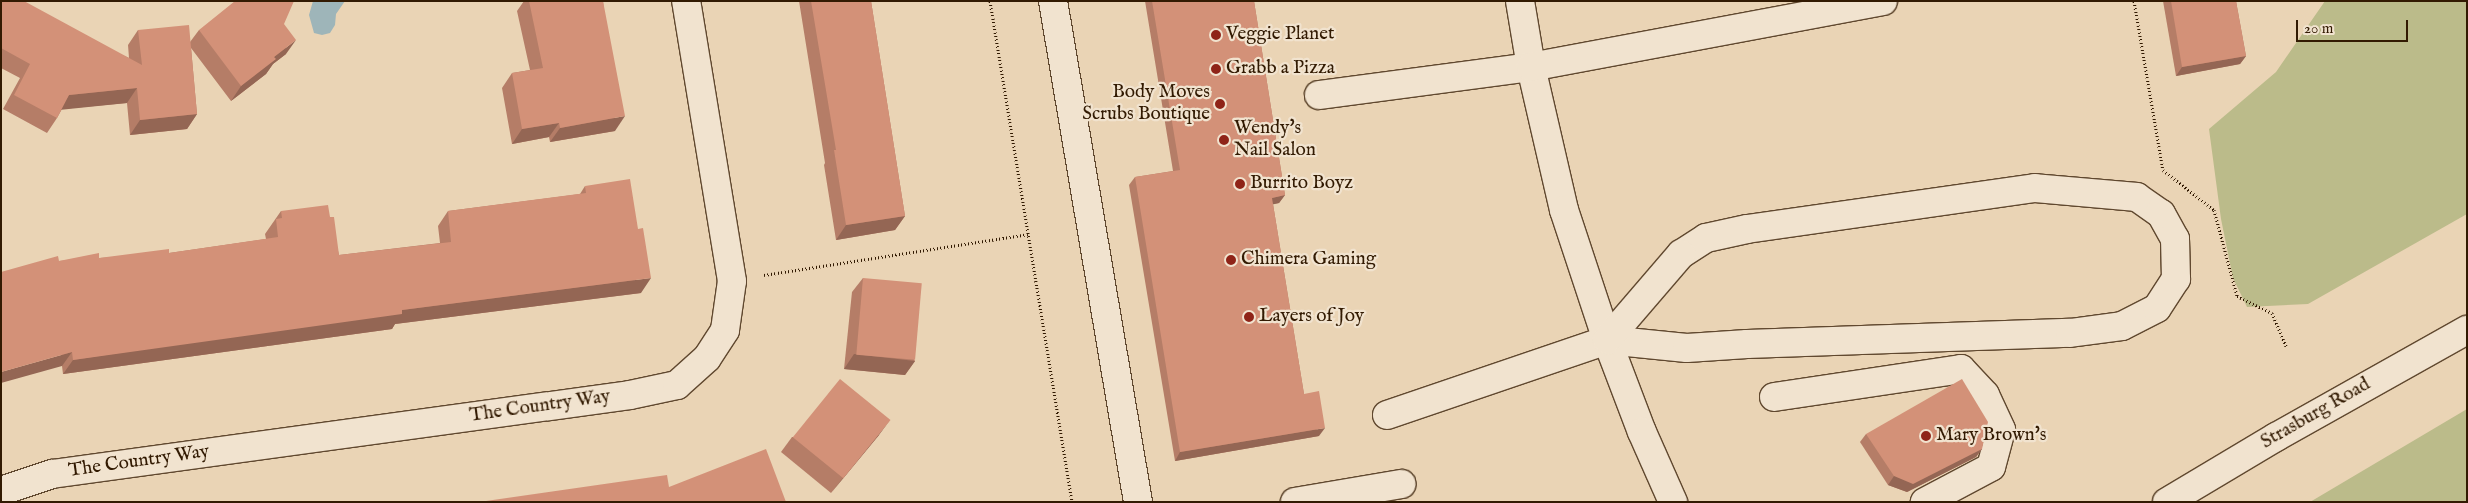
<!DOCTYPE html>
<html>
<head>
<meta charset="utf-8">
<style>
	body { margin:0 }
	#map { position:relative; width:2468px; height:503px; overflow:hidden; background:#ead4b5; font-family:"IM FELL English",serif }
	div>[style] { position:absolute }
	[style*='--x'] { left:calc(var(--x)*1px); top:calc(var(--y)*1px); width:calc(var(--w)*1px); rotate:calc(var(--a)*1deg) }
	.green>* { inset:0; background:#bbbb8a }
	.water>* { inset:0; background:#9eb5b9 }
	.path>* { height:3px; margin-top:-1.5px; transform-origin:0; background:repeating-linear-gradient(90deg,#321a02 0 1px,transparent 0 3.5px) }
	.roads { filter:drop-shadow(1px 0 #60482f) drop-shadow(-1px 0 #60482f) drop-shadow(0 1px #60482f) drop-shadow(0 -1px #60482f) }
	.minor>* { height:28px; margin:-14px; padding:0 14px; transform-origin:14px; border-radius:14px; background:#f1e3cf }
	.wall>* { inset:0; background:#b57d67 }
	.shaded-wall>* { inset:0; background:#946654 }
	.building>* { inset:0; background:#d39178; transform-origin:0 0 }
	.dots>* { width:14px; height:14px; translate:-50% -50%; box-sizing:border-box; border:2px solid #f1e3cf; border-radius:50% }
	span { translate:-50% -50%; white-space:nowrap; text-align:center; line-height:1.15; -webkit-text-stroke:4.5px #f1e3cf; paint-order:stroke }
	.poi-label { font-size:19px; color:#321a02 }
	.left { translate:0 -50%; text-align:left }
	.right { translate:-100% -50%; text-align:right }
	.street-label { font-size:19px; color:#321a02 }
	.frame { position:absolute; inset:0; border:2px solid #321a02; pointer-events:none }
	.scale { position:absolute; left:2296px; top:20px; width:112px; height:22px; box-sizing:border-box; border:2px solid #321a02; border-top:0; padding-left:6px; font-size:15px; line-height:18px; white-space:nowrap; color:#321a02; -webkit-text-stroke:4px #f1e3cf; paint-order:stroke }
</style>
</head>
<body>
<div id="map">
	<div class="green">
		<div style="clip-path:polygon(2325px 1px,2467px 1px,2467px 214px,2308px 304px,2247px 307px,2233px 278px,2221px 219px,2209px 129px,2276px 72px)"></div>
		<div style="clip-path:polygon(2467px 409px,2467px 502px,2310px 502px)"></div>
	</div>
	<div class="water">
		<div style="clip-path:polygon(313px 1px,345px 1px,336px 14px,335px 25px,330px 33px,322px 35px,314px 33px,309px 15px)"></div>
	</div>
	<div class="path">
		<div style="--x:990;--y:1;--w:508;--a:80.7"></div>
		<div style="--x:2134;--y:1;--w:171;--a:80.3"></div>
		<div style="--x:2163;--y:170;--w:65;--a:38.1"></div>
		<div style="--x:2214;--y:210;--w:89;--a:75"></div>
		<div style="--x:2237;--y:296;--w:39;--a:26"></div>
		<div style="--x:2272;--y:313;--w:36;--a:67"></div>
		<div style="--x:764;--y:275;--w:267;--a:-8.8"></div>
	</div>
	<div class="roads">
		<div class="minor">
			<div style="--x:1053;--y:1;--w:508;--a:80.37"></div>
			<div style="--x:1520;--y:1;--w:67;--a:80.5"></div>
			<div style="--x:1531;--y:67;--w:147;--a:77"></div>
			<div style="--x:1564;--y:210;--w:137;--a:71.7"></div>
			<div style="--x:1607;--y:340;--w:98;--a:69.2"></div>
			<div style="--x:1642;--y:432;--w:77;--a:66.1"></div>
			<div style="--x:1319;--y:95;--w:214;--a:-7.5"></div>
			<div style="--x:1531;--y:67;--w:358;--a:-10.6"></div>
			<div style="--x:1774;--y:397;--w:189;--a:-8.5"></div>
			<div style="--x:1961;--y:369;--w:35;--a:47"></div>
			<div style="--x:1985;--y:395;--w:38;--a:65"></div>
			<div style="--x:2001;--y:430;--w:38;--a:105"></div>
			<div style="--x:1991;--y:467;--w:75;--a:152.1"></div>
			<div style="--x:1387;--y:415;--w:232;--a:-18.8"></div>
			<div style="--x:1607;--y:340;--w:80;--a:5.7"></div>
			<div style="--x:1687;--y:348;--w:60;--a:-3.8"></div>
			<div style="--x:1747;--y:344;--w:323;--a:-2"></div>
			<div style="--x:2070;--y:333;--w:52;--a:-7.7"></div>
			<div style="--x:2122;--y:326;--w:39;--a:-27"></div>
			<div style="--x:2157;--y:308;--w:35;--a:-57"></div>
			<div style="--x:2176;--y:279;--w:40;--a:-91.4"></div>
			<div style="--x:2175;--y:239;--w:29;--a:-119"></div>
			<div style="--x:2161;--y:214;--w:29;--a:-145"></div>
			<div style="--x:2137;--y:197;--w:102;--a:-175"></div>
			<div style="--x:2035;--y:188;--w:291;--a:171.9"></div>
			<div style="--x:1747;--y:229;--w:42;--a:167.6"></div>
			<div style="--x:1706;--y:238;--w:30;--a:147"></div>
			<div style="--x:1681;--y:254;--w:113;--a:130.7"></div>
			<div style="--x:1;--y:491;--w:54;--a:-18.4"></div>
			<div style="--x:52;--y:474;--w:583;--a:-7.78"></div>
			<div style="--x:630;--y:395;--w:48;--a:-12"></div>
			<div style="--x:677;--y:385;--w:40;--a:-42"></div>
			<div style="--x:707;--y:358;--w:33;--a:-57"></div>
			<div style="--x:725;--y:330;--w:49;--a:-81.9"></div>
			<div style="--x:732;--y:281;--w:284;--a:-99.3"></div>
			<div style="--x:1295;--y:502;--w:108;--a:-9.6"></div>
			<div style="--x:2167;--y:502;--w:127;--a:-30.8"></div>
			<div style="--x:2276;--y:437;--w:219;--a:-29.3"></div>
		</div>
	</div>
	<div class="wall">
		<div style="clip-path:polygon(1px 1px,129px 58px,128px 45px,138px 30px,190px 42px,199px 30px,284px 24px,286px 54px,273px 64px,266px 74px,231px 101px,191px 48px,197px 114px,187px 129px,130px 135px,127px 103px,62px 109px,57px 118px,47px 133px,3px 109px,20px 78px,1px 68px)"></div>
		<div style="clip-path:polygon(524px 1px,603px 1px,615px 131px,550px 142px,549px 137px,512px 144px,502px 88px,512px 73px,530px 70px,517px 11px)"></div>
		<div style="clip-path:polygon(799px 1px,871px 1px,905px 216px,895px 230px,836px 240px,824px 165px,825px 163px)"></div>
		<div style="clip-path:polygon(1145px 1px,1254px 1px,1285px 195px,1279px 203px,1273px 204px,1304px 394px,1319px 436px,1175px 461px,1129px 185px,1135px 177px,1173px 171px)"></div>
		<div style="clip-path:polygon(2163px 1px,2236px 1px,2246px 56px,2240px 64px,2176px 76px)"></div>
		<div style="clip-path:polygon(585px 186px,641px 293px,395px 324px,392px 329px,63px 374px,62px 366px,59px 261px,169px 253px,266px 239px,265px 234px,281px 211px,330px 217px,339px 255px,440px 243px,438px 226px,448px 211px,580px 194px)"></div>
		<div style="clip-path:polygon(863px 278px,915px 361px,905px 375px,844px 369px,852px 292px)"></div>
		<div style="clip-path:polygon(1866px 434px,1982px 449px,1976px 457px,1907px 492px,1888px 485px,1860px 442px)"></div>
		<div style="clip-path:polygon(879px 435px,831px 493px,781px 452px,792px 437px)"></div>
	</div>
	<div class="shaded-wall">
		<div style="clip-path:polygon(296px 40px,286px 54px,273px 64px,266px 74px,231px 101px,241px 86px,274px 57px)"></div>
		<div style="clip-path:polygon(2246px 56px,2240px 64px,2176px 76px,2182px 67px)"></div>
		<div style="clip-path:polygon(137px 88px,127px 103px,59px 110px,69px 95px)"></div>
		<div style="clip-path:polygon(197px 114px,187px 129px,130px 135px,140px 120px)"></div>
		<div style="clip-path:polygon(625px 116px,615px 131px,550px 142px,560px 128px)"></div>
		<div style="clip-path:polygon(559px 123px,549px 137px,512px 144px,522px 129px)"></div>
		<div style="clip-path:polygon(1285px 195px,1279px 203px,1266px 206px,1272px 198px)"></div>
		<div style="clip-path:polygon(905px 216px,895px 230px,836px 240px,846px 225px)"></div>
		<div style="clip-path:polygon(651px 278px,641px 293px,395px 324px,392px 329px,63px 374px,73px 360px,402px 310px)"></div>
		<div style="clip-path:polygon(72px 352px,62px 366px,1px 383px,1px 372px)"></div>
		<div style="clip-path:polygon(854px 354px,915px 361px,905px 375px,844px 369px)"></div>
		<div style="clip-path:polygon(890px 420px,879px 435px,831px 493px,842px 479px)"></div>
		<div style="clip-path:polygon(1325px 428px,1319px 436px,1175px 461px,1180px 452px)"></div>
		<div style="clip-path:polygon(1982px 449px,1976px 457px,1907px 492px,1888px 485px,1894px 476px)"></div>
	</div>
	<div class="building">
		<div style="clip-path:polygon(1px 1px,24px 1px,142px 65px,138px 30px,189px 25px,197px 114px,140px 120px,137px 88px,69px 95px,57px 118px,14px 95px,30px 64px,1px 48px)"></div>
		<div style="clip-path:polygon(235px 1px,294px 1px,284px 24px,296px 40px,274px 57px,276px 59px,241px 86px,199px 30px)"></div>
		<div style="clip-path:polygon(529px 1px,603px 1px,625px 116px,560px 128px,559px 123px,522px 129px,512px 73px,543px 68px)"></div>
		<div style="clip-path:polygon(811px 1px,871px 1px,905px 216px,846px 225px,834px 150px,836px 150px)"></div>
		<div style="clip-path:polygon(1152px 1px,1254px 1px,1285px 195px,1272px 198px,1304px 394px,1319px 391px,1325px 428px,1180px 452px,1135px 177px,1180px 170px)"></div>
		<div style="clip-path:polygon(2171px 1px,2236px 1px,2246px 56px,2182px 67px)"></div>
		<div style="clip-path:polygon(630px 179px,638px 229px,643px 228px,651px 278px,402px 310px,402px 314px,73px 360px,72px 352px,1px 372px,1px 272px,58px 256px,59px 261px,99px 253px,99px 258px,169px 249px,169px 253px,278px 237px,276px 219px,282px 218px,281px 211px,328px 205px,330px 217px,334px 217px,339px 255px,451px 242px,448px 211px,586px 193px,585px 186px)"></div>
		<div style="left:863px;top:278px;width:59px;height:77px;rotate:5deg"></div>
		<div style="left:840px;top:379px;width:65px;height:75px;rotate:39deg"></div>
		<div style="clip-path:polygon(1962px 379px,1988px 422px,1982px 449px,1913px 484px,1894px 476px,1866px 434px)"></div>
		<div style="clip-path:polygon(766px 449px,786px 502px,479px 502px,667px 475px,669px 487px)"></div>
	</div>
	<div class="dots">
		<div style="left:1216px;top:35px;background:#8f2418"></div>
		<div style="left:1216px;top:69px;background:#8f2418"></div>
		<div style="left:1220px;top:104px;background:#8f2418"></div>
		<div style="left:1224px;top:140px;background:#8f2418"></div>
		<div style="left:1240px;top:184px;background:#8f2418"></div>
		<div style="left:1231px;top:260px;background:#8f2418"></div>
		<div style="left:1249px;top:317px;background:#8f2418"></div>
		<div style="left:1926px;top:436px;background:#8f2418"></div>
	</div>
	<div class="poi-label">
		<span class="left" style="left:1226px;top:35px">Veggie Planet</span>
		<span class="left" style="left:1226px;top:69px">Grabb a Pizza</span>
		<span class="right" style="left:1210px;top:104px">Body Moves<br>Scrubs Boutique</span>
		<span class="left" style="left:1234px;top:140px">Wendy's<br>Nail Salon</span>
		<span class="left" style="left:1250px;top:184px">Burrito Boyz</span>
		<span class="left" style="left:1241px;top:260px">Chimera Gaming</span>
		<span class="left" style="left:1259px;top:317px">Layers of Joy</span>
		<span class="left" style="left:1936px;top:436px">Mary Brown's</span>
	</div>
	<div class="street-label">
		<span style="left:540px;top:407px;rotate:-8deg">The Country Way</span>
		<span style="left:2316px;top:414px;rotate:-30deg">Strasburg Road</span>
		<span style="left:139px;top:462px;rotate:-8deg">The Country Way</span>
	</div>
	<div class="frame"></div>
	<div class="scale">20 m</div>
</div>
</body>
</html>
